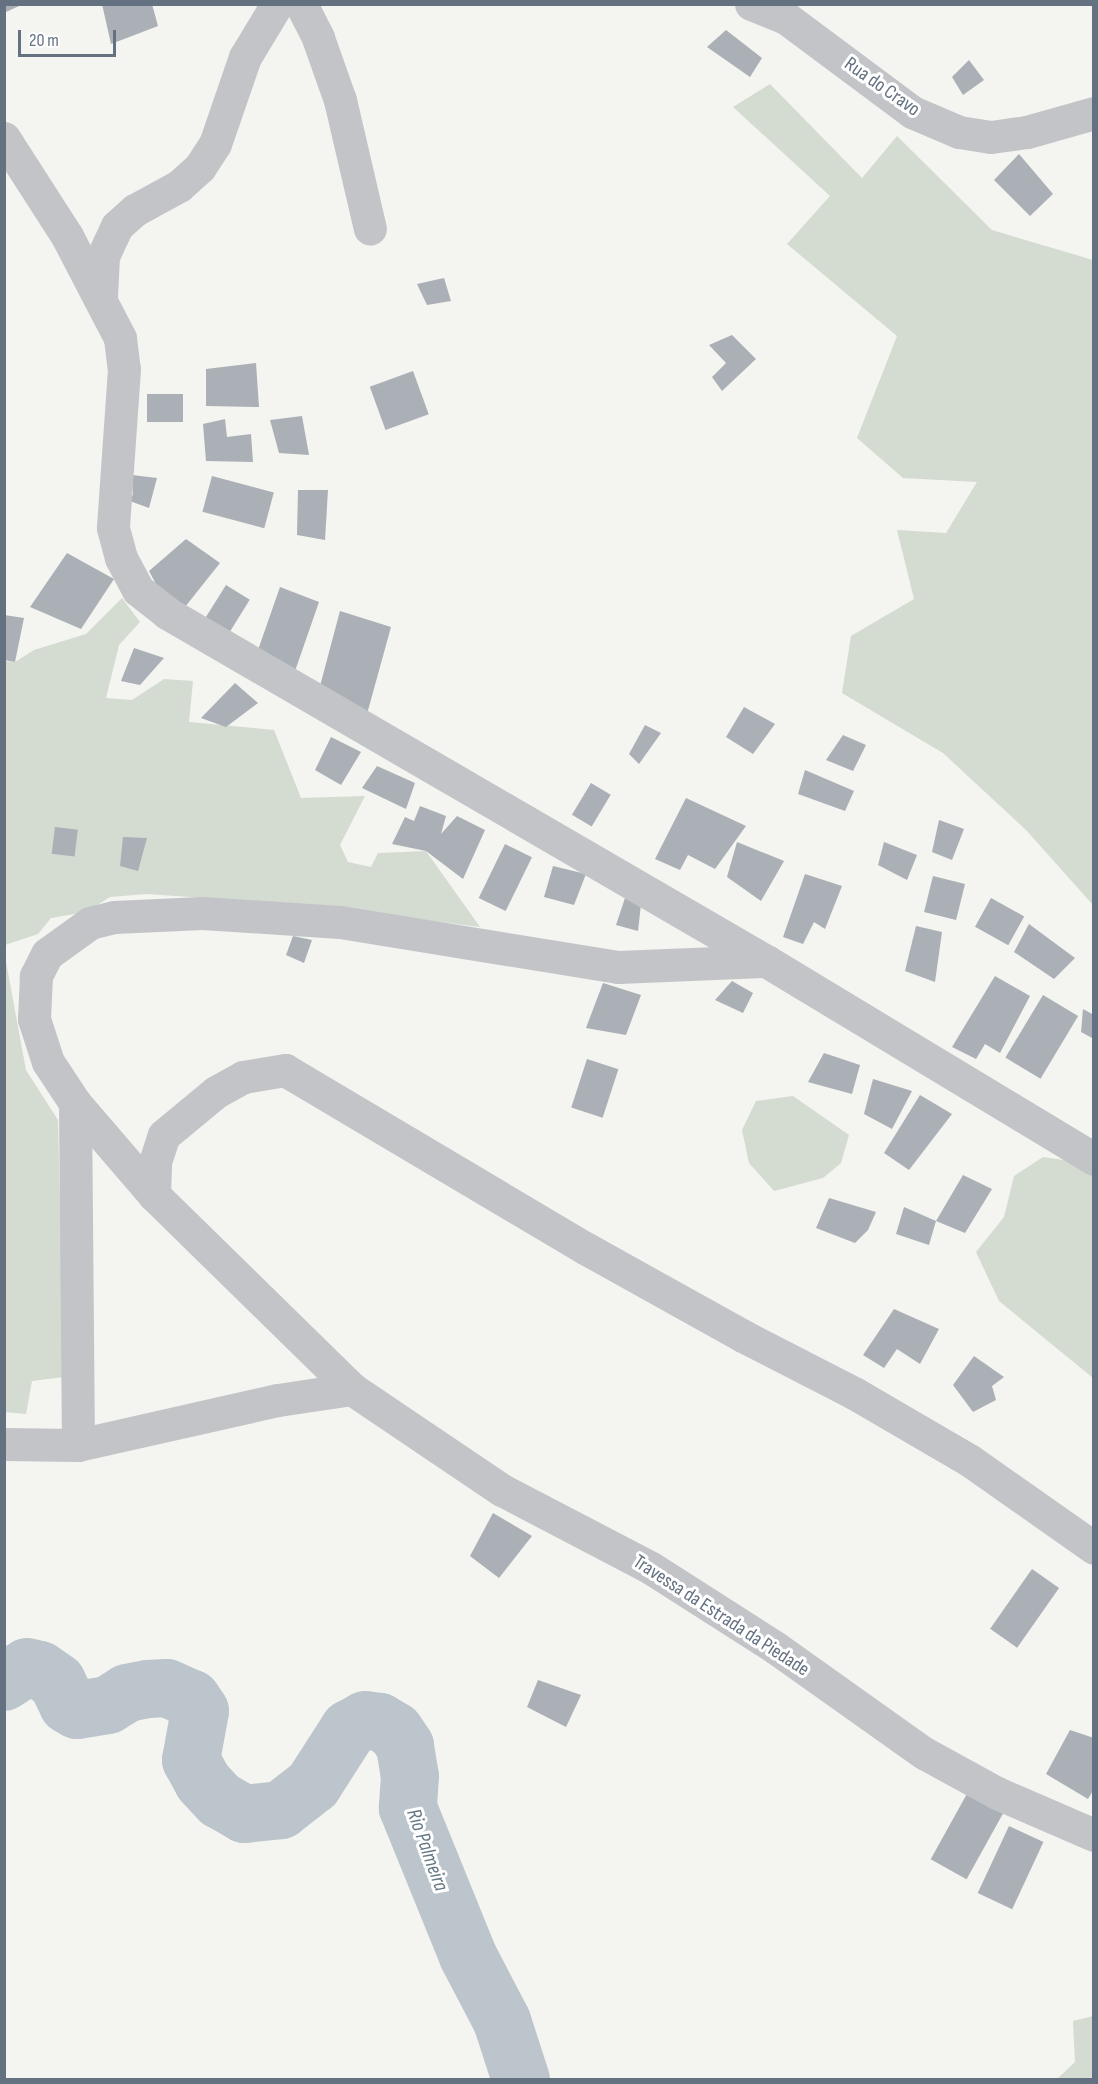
<!DOCTYPE html>
<html>
<head>
<meta charset="utf-8">
<style>
	body { margin:0 }
	#map { position:relative; width:1098px; height:2084px; overflow:hidden; background:#f4f4f0; font-family:"Sofia Sans Condensed",sans-serif }
	div>[style] { position:absolute }
	[style*='--x'] { left:calc(var(--x)*1px); top:calc(var(--y)*1px); width:calc(var(--w)*1px); rotate:calc(var(--a)*1deg) }
	.green>* { inset:0; background:#d4dbd1 }
	.river>* { height:58px; margin:-29px; padding:0 29px; transform-origin:29px; border-radius:29px; background:#bcc5cb }
	.building>* { inset:0; background:#aab0b6; transform-origin:0 0 }
	.minor>* { height:33px; margin:-16.5px; padding:0 16.5px; transform-origin:16.5px; border-radius:16.5px; background:#c2c4c8 }
	span { translate:-50% -50%; white-space:nowrap; text-align:center; line-height:1.15; -webkit-text-stroke:6px #fff; paint-order:stroke }
	.street-label { font-size:20px; color:#647180 }
	.water-label { font-size:21px; color:#647985; font-style:italic }
	.frame { position:absolute; inset:0; border:6px solid #647180; pointer-events:none }
	.scale { position:absolute; left:18px; top:30px; width:98px; height:27px; box-sizing:border-box; border:3px solid #647180; border-top:0; padding-left:8px; font-size:18px; line-height:21px; white-space:nowrap; color:#647180; -webkit-text-stroke:4px #fff; paint-order:stroke }
</style>
</head>
<body>
<div id="map">
	<div class="green">
		<div style="clip-path:polygon(770px 84px,862px 178px,897px 136px,992px 230px,1093px 260px,1093px 905px,1026px 830px,943px 753px,842px 693px,851px 636px,914px 599px,897px 530px,946px 533px,977px 482px,903px 478px,857px 438px,897px 336px,787px 244px,830px 196px,733px 107px)"></div>
		<div style="clip-path:polygon(122px 598px,140px 622px,119px 645px,106px 698px,132px 700px,164px 679px,193px 681px,189px 722px,274px 730px,301px 798px,365px 796px,340px 845px,348px 862px,371px 867px,378px 853px,426px 851px,480px 927px,305px 905px,147px 894px,110px 897px,86px 912px,51px 918px,38px 934px,5px 945px,4px 661px,15px 662px,34px 650px,86px 634px)"></div>
		<div style="clip-path:polygon(4px 951px,26px 1070px,58px 1120px,64px 1377px,32px 1381px,26px 1414px,4px 1412px)"></div>
		<div style="clip-path:polygon(793px 1096px,849px 1135px,841px 1163px,823px 1178px,774px 1191px,749px 1163px,742px 1130px,756px 1101px)"></div>
		<div style="clip-path:polygon(1043px 1157px,1077px 1162px,1093px 1172px,1093px 1378px,999px 1301px,976px 1252px,1004px 1217px,1014px 1176px)"></div>
		<div style="clip-path:polygon(1093px 2016px,1093px 2079px,1057px 2079px,1075px 2062px,1073px 2021px)"></div>
	</div>
	<div class="river">
		<div style="--x:4;--y:1682;--w:27;--a:-33"></div>
		<div style="--x:27;--y:1667;--w:13;--a:13"></div>
		<div style="--x:40;--y:1670;--w:21;--a:35"></div>
		<div style="--x:57;--y:1682;--w:25;--a:64"></div>
		<div style="--x:68;--y:1705;--w:10;--a:29"></div>
		<div style="--x:77;--y:1710;--w:31;--a:-9"></div>
		<div style="--x:108;--y:1705;--w:22;--a:-32"></div>
		<div style="--x:127;--y:1693;--w:21;--a:-11"></div>
		<div style="--x:148;--y:1689;--w:19;--a:-3"></div>
		<div style="--x:167;--y:1688;--w:27;--a:24"></div>
		<div style="--x:192;--y:1699;--w:14;--a:56"></div>
		<div style="--x:200;--y:1711;--w:50;--a:100.4"></div>
		<div style="--x:191;--y:1760;--w:25;--a:61"></div>
		<div style="--x:203;--y:1782;--w:25;--a:47"></div>
		<div style="--x:220;--y:1800;--w:28;--a:30"></div>
		<div style="--x:244;--y:1814;--w:37;--a:-6"></div>
		<div style="--x:281;--y:1810;--w:41;--a:-38"></div>
		<div style="--x:313;--y:1785;--w:67;--a:-57.3"></div>
		<div style="--x:349;--y:1729;--w:18;--a:-29"></div>
		<div style="--x:365;--y:1720;--w:15;--a:8"></div>
		<div style="--x:380;--y:1722;--w:17;--a:31"></div>
		<div style="--x:395;--y:1731;--w:18;--a:56"></div>
		<div style="--x:405;--y:1746;--w:30;--a:81"></div>
		<div style="--x:410;--y:1776;--w:32;--a:94"></div>
		<div style="--x:408;--y:1808;--w:160;--a:67.9"></div>
		<div style="--x:468;--y:1956;--w:73;--a:62.4"></div>
		<div style="--x:502;--y:2021;--w:62;--a:72.1"></div>
	</div>
	<div class="building">
		<div style="clip-path:polygon(4px 4px,18px 4px,19px 6px,4px 13px)"></div>
		<div style="clip-path:polygon(102px 4px,152px 4px,158px 26px,111px 44px)"></div>
		<div style="clip-path:polygon(726px 30px,762px 58px,750px 77px,707px 47px)"></div>
		<div style="clip-path:polygon(969px 60px,984px 80px,963px 95px,952px 77px)"></div>
		<div style="clip-path:polygon(1019px 154px,1053px 194px,1030px 216px,994px 180px)"></div>
		<div style="clip-path:polygon(444px 278px,451px 301px,427px 305px,417px 284px)"></div>
		<div style="clip-path:polygon(732px 335px,756px 359px,722px 391px,712px 377px,726px 363px,709px 345px)"></div>
		<div style="clip-path:polygon(256px 363px,259px 407px,206px 406px,206px 369px)"></div>
		<div style="left:413px;top:371px;width:46px;height:46px;rotate:70deg"></div>
		<div style="left:183px;top:394px;width:28px;height:36px;rotate:90deg"></div>
		<div style="clip-path:polygon(302px 416px,309px 455px,279px 453px,270px 420px)"></div>
		<div style="clip-path:polygon(225px 419px,227px 437px,251px 434px,253px 462px,206px 461px,203px 424px)"></div>
		<div style="clip-path:polygon(132px 475px,157px 478px,149px 508px,127px 500px,133px 495px)"></div>
		<div style="left:212px;top:476px;width:64px;height:37px;rotate:15deg"></div>
		<div style="clip-path:polygon(298px 490px,328px 490px,325px 540px,297px 535px)"></div>
		<div style="clip-path:polygon(186px 539px,220px 563px,185px 607px,163px 597px,149px 571px)"></div>
		<div style="clip-path:polygon(67px 553px,114px 579px,81px 629px,30px 607px)"></div>
		<div style="left:226px;top:585px;width:28px;height:44px;rotate:32deg"></div>
		<div style="clip-path:polygon(280px 587px,319px 602px,294px 674px,258px 650px)"></div>
		<div style="clip-path:polygon(340px 611px,391px 627px,367px 714px,320px 686px)"></div>
		<div style="clip-path:polygon(4px 615px,24px 618px,15px 662px,4px 660px)"></div>
		<div style="clip-path:polygon(134px 648px,164px 658px,140px 685px,121px 681px)"></div>
		<div style="clip-path:polygon(235px 683px,258px 703px,226px 727px,201px 718px)"></div>
		<div style="clip-path:polygon(744px 707px,775px 724px,753px 754px,726px 737px)"></div>
		<div style="clip-path:polygon(645px 725px,661px 733px,639px 764px,629px 754px)"></div>
		<div style="clip-path:polygon(843px 735px,866px 745px,853px 771px,826px 760px)"></div>
		<div style="clip-path:polygon(331px 737px,361px 752px,341px 785px,315px 770px)"></div>
		<div style="clip-path:polygon(377px 766px,415px 783px,406px 809px,362px 788px)"></div>
		<div style="clip-path:polygon(805px 770px,854px 791px,845px 811px,798px 794px)"></div>
		<div style="left:591px;top:783px;width:23px;height:37px;rotate:31deg"></div>
		<div style="clip-path:polygon(686px 798px,746px 826px,715px 869px,688px 855px,680px 870px,655px 859px)"></div>
		<div style="clip-path:polygon(420px 806px,446px 816px,441px 834px,457px 816px,485px 830px,463px 879px,426px 851px,392px 844px,405px 817px,414px 821px)"></div>
		<div style="clip-path:polygon(939px 820px,964px 829px,952px 860px,932px 852px)"></div>
		<div style="left:55px;top:827px;width:23px;height:27px;rotate:7deg"></div>
		<div style="clip-path:polygon(123px 837px,147px 838px,138px 871px,120px 866px)"></div>
		<div style="clip-path:polygon(737px 842px,784px 861px,761px 901px,727px 877px)"></div>
		<div style="clip-path:polygon(884px 842px,917px 855px,907px 880px,878px 865px)"></div>
		<div style="left:505px;top:844px;width:30px;height:60px;rotate:26deg"></div>
		<div style="clip-path:polygon(553px 866px,586px 874px,574px 905px,544px 897px)"></div>
		<div style="clip-path:polygon(805px 874px,842px 886px,825px 929px,814px 922px,803px 944px,783px 937px)"></div>
		<div style="left:933px;top:876px;width:33px;height:37px;rotate:14deg"></div>
		<div style="clip-path:polygon(625px 898px,641px 904px,638px 931px,616px 925px)"></div>
		<div style="left:991px;top:898px;width:38px;height:33px;rotate:29deg"></div>
		<div style="clip-path:polygon(1029px 924px,1075px 958px,1054px 979px,1014px 952px)"></div>
		<div style="clip-path:polygon(916px 926px,942px 932px,935px 982px,905px 971px)"></div>
		<div style="clip-path:polygon(293px 936px,312px 940px,304px 963px,286px 955px)"></div>
		<div style="clip-path:polygon(995px 976px,1030px 996px,1000px 1053px,985px 1044px,976px 1059px,952px 1047px)"></div>
		<div style="clip-path:polygon(732px 981px,753px 993px,743px 1013px,715px 1000px)"></div>
		<div style="clip-path:polygon(603px 983px,641px 995px,626px 1035px,586px 1028px)"></div>
		<div style="left:1043px;top:995px;width:41px;height:73px;rotate:31deg"></div>
		<div style="clip-path:polygon(1083px 1009px,1094px 1015px,1094px 1039px,1081px 1032px)"></div>
		<div style="clip-path:polygon(824px 1053px,860px 1065px,852px 1094px,808px 1082px)"></div>
		<div style="left:587px;top:1059px;width:33px;height:51px;rotate:18deg"></div>
		<div style="clip-path:polygon(873px 1079px,912px 1091px,892px 1129px,864px 1114px)"></div>
		<div style="clip-path:polygon(920px 1095px,952px 1114px,909px 1170px,884px 1153px)"></div>
		<div style="clip-path:polygon(963px 1175px,992px 1189px,965px 1233px,936px 1221px,929px 1245px,896px 1234px,904px 1207px,936px 1221px)"></div>
		<div style="clip-path:polygon(829px 1198px,876px 1212px,868px 1230px,855px 1243px,816px 1228px)"></div>
		<div style="clip-path:polygon(894px 1309px,939px 1329px,920px 1364px,897px 1349px,884px 1368px,863px 1355px)"></div>
		<div style="clip-path:polygon(974px 1356px,1004px 1377px,992px 1386px,996px 1400px,973px 1412px,953px 1385px)"></div>
		<div style="clip-path:polygon(493px 1513px,532px 1536px,499px 1578px,470px 1556px)"></div>
		<div style="left:1032px;top:1569px;width:33px;height:73px;rotate:35deg"></div>
		<div style="clip-path:polygon(538px 1680px,581px 1695px,566px 1727px,527px 1707px)"></div>
		<div style="clip-path:polygon(1070px 1730px,1094px 1738px,1094px 1789px,1088px 1799px,1046px 1774px)"></div>
		<div style="left:968px;top:1792px;width:41px;height:77px;rotate:29deg"></div>
		<div style="left:1009px;top:1826px;width:38px;height:74px;rotate:25deg"></div>
	</div>
	<div class="minor">
		<div style="--x:301;--y:4;--w:38;--a:63"></div>
		<div style="--x:318;--y:38;--w:66;--a:70.5"></div>
		<div style="--x:340;--y:100;--w:132;--a:76.9"></div>
		<div style="--x:751;--y:4;--w:38;--a:22"></div>
		<div style="--x:786;--y:18;--w:157;--a:36.7"></div>
		<div style="--x:912;--y:112;--w:51;--a:23.1"></div>
		<div style="--x:959;--y:132;--w:32;--a:9"></div>
		<div style="--x:991;--y:137;--w:36;--a:-8"></div>
		<div style="--x:1027;--y:132;--w:70;--a:-15.8"></div>
		<div style="--x:4;--y:138;--w:117;--a:57.3"></div>
		<div style="--x:67;--y:236;--w:115;--a:62.5"></div>
		<div style="--x:120;--y:338;--w:31;--a:83"></div>
		<div style="--x:124;--y:369;--w:159;--a:94"></div>
		<div style="--x:113;--y:528;--w:31;--a:75"></div>
		<div style="--x:121;--y:558;--w:36;--a:62"></div>
		<div style="--x:138;--y:590;--w:37;--a:38"></div>
		<div style="--x:167;--y:613;--w:693;--a:30.16"></div>
		<div style="--x:766;--y:961;--w:383;--a:31.1"></div>
		<div style="--x:101;--y:296;--w:40;--a:-87.1"></div>
		<div style="--x:103;--y:256;--w:33;--a:-65"></div>
		<div style="--x:117;--y:226;--w:24;--a:-42"></div>
		<div style="--x:135;--y:210;--w:50;--a:-28.6"></div>
		<div style="--x:179;--y:186;--w:28;--a:-42"></div>
		<div style="--x:200;--y:167;--w:27;--a:-57"></div>
		<div style="--x:215;--y:144;--w:92;--a:-71"></div>
		<div style="--x:245;--y:57;--w:62;--a:-58.9"></div>
		<div style="--x:766;--y:961;--w:148;--a:177.7"></div>
		<div style="--x:618;--y:967;--w:283;--a:-170.8"></div>
		<div style="--x:339;--y:922;--w:137;--a:-176.2"></div>
		<div style="--x:202;--y:913;--w:88;--a:177.4"></div>
		<div style="--x:114;--y:917;--w:25;--a:166"></div>
		<div style="--x:90;--y:923;--w:53;--a:144.2"></div>
		<div style="--x:47;--y:954;--w:25;--a:117"></div>
		<div style="--x:36;--y:976;--w:43;--a:92.7"></div>
		<div style="--x:34;--y:1019;--w:45;--a:72"></div>
		<div style="--x:48;--y:1062;--w:49;--a:56.6"></div>
		<div style="--x:75;--y:1103;--w:121;--a:49.3"></div>
		<div style="--x:154;--y:1195;--w:277;--a:44.4"></div>
		<div style="--x:352;--y:1389;--w:181;--a:34"></div>
		<div style="--x:502;--y:1490;--w:168;--a:27.6"></div>
		<div style="--x:651;--y:1568;--w:148;--a:32.6"></div>
		<div style="--x:776;--y:1648;--w:181;--a:35.4"></div>
		<div style="--x:924;--y:1753;--w:83;--a:28.7"></div>
		<div style="--x:997;--y:1793;--w:106;--a:23.4"></div>
		<div style="--x:75;--y:1103;--w:342;--a:89.5"></div>
		<div style="--x:154;--y:1195;--w:33;--a:-88"></div>
		<div style="--x:155;--y:1162;--w:28;--a:-72"></div>
		<div style="--x:164;--y:1135;--w:67;--a:-39.6"></div>
		<div style="--x:216;--y:1092;--w:31;--a:-29"></div>
		<div style="--x:243;--y:1077;--w:43;--a:-9.5"></div>
		<div style="--x:285;--y:1070;--w:349;--a:30.7"></div>
		<div style="--x:585;--y:1248;--w:181;--a:29.1"></div>
		<div style="--x:743;--y:1336;--w:125;--a:27.2"></div>
		<div style="--x:854;--y:1393;--w:133;--a:30.2"></div>
		<div style="--x:969;--y:1460;--w:153;--a:35.1"></div>
		<div style="--x:4;--y:1444;--w:74;--a:0.8"></div>
		<div style="--x:78;--y:1445;--w:205;--a:-12.7"></div>
		<div style="--x:278;--y:1400;--w:75;--a:-8.5"></div>
	</div>
	<div class="street-label">
		<span style="left:882px;top:87px;rotate:35deg">Rua do Cravo</span>
		<span style="left:721px;top:1616px;rotate:33deg">Travessa da Estrada da Piedade</span>
	</div>
	<div class="water-label">
		<span style="left:427px;top:1850px;rotate:70deg">Rio Palmeira</span>
	</div>
	<div class="frame"></div>
	<div class="scale">20 m</div>
</div>
</body>
</html>
